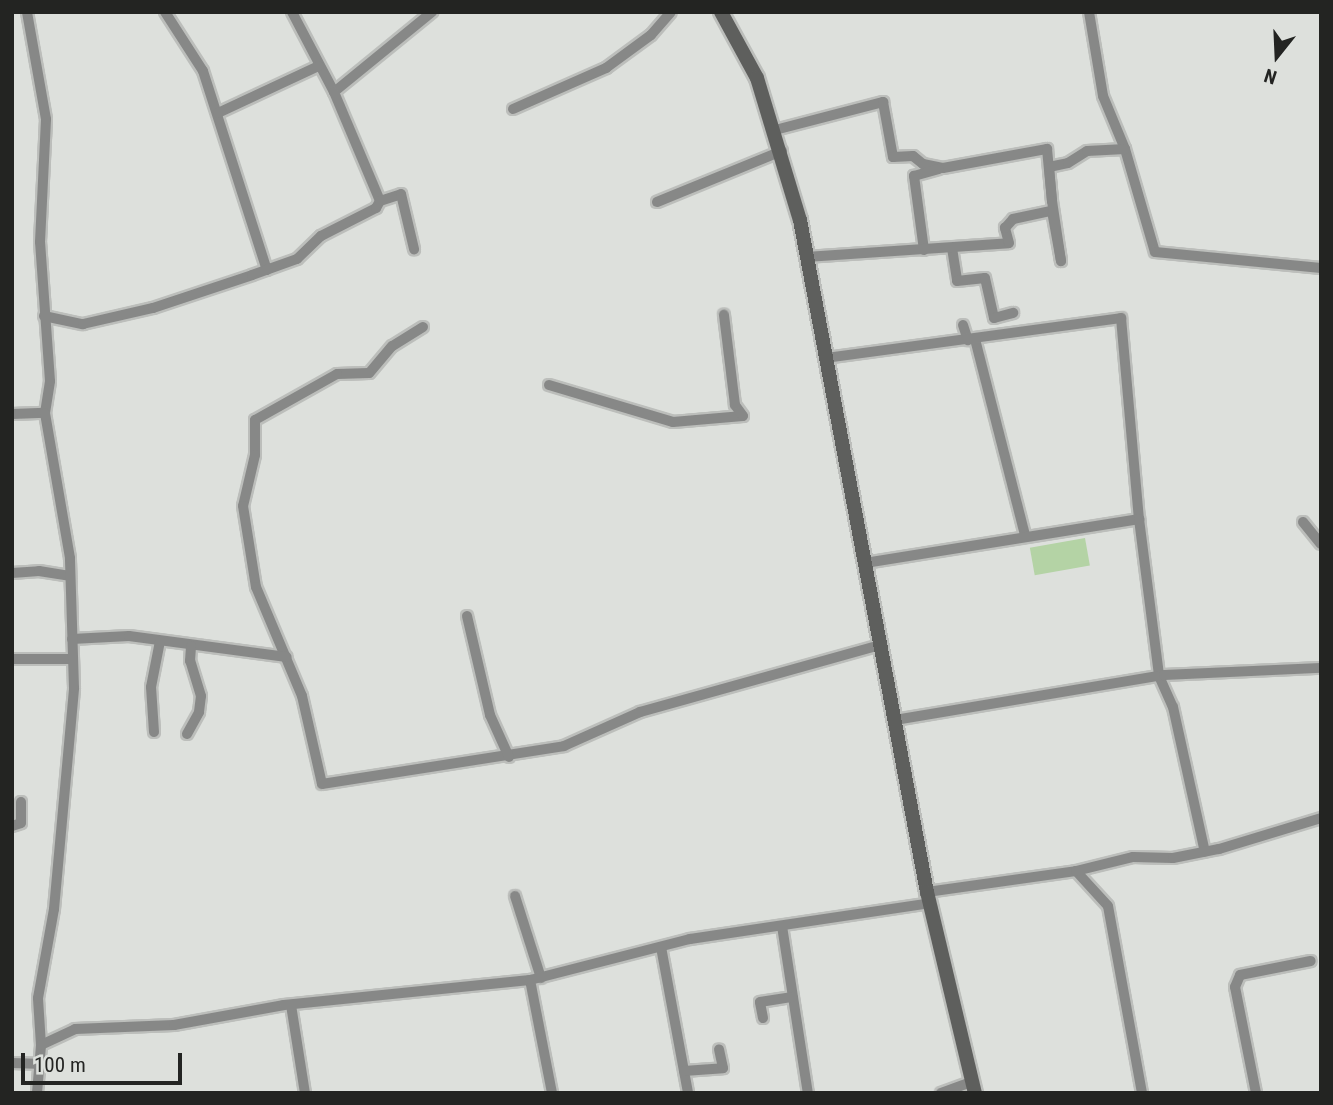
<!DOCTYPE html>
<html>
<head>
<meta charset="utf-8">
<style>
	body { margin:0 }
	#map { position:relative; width:1333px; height:1105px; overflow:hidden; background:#dde0dc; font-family:"Roboto Condensed",sans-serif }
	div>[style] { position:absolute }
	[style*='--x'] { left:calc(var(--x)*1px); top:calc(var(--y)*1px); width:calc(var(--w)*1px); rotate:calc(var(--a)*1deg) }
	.green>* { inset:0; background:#b4d3a5; transform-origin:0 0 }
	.roads { filter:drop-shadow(2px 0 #bcbebb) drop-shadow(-2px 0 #bcbebb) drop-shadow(0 2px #bcbebb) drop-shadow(0 -2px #bcbebb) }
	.street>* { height:10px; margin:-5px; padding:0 5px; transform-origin:5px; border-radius:5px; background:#878887 }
	.secondary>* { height:14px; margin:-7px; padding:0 7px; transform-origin:7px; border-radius:7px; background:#5e5f5d }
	span { translate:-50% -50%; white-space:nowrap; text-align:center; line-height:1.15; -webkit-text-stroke:7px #dde0dc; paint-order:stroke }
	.frame { position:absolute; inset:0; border:14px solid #232422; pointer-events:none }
	.north { position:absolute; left:1242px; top:21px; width:70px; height:70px; -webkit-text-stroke:5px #dde0dc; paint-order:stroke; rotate:198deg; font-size:19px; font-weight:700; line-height:28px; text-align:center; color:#232422 }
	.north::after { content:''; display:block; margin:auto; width:24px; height:32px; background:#232422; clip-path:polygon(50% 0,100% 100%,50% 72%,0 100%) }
	.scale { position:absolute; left:21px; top:1053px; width:161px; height:32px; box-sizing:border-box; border:4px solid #232422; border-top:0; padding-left:9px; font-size:21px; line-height:24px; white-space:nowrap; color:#232422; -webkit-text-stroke:5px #dde0dc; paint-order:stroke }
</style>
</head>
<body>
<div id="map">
	<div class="green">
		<div style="left:1085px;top:538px;width:28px;height:56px;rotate:80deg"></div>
	</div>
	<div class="roads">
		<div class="street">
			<div style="--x:165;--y:12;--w:70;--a:57.2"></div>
			<div style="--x:203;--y:71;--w:209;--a:72.2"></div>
			<div style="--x:292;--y:12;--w:90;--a:62.3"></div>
			<div style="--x:334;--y:92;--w:127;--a:-39.2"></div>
			<div style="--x:1089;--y:12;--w:85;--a:80.5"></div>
			<div style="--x:1103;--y:96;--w:57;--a:67.5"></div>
			<div style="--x:1125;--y:149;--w:107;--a:73.8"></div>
			<div style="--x:1155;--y:252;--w:167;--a:5.5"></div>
			<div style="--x:334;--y:92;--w:118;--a:67.1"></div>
			<div style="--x:513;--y:109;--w:102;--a:-23.8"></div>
			<div style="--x:606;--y:68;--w:56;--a:-36.3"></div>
			<div style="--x:651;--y:35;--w:30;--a:-49"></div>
			<div style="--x:218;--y:113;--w:111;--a:-25"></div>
			<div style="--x:775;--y:130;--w:112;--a:-14.5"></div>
			<div style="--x:883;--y:102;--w:56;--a:79.7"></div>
			<div style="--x:893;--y:157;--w:20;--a:-3"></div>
			<div style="--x:913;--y:156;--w:13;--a:39"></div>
			<div style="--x:923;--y:164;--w:20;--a:11"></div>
			<div style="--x:943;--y:168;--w:106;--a:-10.4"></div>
			<div style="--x:1047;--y:149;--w:52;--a:84.5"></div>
			<div style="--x:1052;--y:201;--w:34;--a:-95"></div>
			<div style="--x:1049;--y:167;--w:19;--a:-12"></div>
			<div style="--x:1068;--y:163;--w:22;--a:-32"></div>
			<div style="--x:1087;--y:151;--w:38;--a:-3"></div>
			<div style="--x:657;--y:202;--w:135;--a:-22.2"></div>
			<div style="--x:952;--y:248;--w:33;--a:81"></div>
			<div style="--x:957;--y:281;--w:28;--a:-6"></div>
			<div style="--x:985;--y:278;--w:41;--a:77.3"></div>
			<div style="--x:994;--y:318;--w:20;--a:-15"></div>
			<div style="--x:924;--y:250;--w:75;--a:-97.7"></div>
			<div style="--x:914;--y:176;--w:26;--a:-16"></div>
			<div style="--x:806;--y:257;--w:203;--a:-3.9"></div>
			<div style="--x:1009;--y:243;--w:16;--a:-105"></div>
			<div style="--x:1005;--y:228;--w:12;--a:-48"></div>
			<div style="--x:1013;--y:219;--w:40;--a:-12"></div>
			<div style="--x:1052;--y:211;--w:51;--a:79.8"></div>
			<div style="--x:1061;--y:261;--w:61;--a:-98.5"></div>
			<div style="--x:44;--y:316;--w:40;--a:12"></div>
			<div style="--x:83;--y:324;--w:72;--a:-12.9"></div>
			<div style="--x:153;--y:308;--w:104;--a:-18.4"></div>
			<div style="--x:252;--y:275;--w:48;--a:-19.6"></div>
			<div style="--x:297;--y:259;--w:33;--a:-44"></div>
			<div style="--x:321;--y:236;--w:62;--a:-27"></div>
			<div style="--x:376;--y:208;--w:8;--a:-60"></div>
			<div style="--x:380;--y:201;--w:22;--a:-18"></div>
			<div style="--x:401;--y:194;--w:57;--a:76.7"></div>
			<div style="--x:963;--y:325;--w:16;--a:72"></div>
			<div style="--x:423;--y:327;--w:36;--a:148"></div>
			<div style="--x:392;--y:346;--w:35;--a:130"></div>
			<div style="--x:369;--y:373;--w:32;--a:178"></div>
			<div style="--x:337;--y:374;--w:94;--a:150.7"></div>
			<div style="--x:255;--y:420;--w:35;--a:90"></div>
			<div style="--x:255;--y:455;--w:52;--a:103.2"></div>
			<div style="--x:243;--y:506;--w:82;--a:80.9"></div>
			<div style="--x:256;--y:587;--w:118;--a:67.1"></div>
			<div style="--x:302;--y:696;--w:90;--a:77.2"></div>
			<div style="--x:322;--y:784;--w:245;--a:-8.9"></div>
			<div style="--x:564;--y:746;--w:83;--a:-24.1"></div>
			<div style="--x:640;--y:712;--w:249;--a:-15.6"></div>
			<div style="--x:975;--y:339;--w:202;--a:75.7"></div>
			<div style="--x:826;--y:358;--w:298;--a:-7.7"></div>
			<div style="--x:1121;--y:318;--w:202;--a:84.9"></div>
			<div style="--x:549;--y:385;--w:129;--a:16.6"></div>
			<div style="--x:673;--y:422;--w:70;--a:-4.9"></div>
			<div style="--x:743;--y:416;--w:14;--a:-126"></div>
			<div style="--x:735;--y:405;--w:91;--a:-97"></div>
			<div style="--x:12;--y:414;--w:33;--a:-2"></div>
			<div style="--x:45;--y:413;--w:32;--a:-81"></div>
			<div style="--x:50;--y:381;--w:139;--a:-94.1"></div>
			<div style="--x:40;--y:242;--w:123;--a:-87.2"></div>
			<div style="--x:46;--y:119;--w:109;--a:-100.1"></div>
			<div style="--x:1303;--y:522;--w:28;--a:51"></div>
			<div style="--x:865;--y:563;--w:278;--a:-9.1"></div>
			<div style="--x:1139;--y:519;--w:158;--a:82.7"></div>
			<div style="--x:1159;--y:676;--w:34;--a:66"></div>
			<div style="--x:1173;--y:707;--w:148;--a:77.6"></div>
			<div style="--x:12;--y:573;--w:27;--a:-4"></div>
			<div style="--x:39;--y:571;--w:31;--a:9"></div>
			<div style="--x:467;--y:616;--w:102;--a:76.9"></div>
			<div style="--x:490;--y:715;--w:46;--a:65.7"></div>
			<div style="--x:72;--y:639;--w:57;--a:-3"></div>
			<div style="--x:129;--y:636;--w:159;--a:7.6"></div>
			<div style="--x:12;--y:659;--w:60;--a:0"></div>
			<div style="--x:895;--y:720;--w:273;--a:-9.5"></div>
			<div style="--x:1164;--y:675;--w:157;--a:-2.6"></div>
			<div style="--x:154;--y:732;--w:45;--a:-93.8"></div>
			<div style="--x:151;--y:687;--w:47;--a:-78.9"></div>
			<div style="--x:187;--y:734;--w:25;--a:-61"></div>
			<div style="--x:199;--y:712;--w:16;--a:-83"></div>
			<div style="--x:201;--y:696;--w:37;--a:-107"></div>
			<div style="--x:190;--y:661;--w:15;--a:-86"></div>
			<div style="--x:12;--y:826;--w:9;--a:-18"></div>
			<div style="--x:21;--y:823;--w:21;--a:-90"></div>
			<div style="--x:1076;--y:871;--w:47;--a:47.6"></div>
			<div style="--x:1108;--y:906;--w:190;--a:79.7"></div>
			<div style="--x:927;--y:892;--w:150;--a:-8"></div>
			<div style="--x:1076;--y:871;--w:59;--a:-13.8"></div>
			<div style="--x:1133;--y:857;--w:40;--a:1.4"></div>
			<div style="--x:1173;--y:858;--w:47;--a:-11.1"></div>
			<div style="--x:1219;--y:849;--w:107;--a:-16.9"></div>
			<div style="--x:515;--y:896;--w:86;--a:72.4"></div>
			<div style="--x:782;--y:926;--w:169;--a:81.2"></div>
			<div style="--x:661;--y:947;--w:148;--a:79.5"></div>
			<div style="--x:291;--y:1005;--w:89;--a:81"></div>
			<div style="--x:763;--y:1018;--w:16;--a:-101"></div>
			<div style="--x:760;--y:1002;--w:33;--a:-9"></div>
			<div style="--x:41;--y:1045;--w:47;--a:-93.7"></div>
			<div style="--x:38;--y:998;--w:90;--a:-79.8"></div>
			<div style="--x:54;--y:909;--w:222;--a:-84.8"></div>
			<div style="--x:74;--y:688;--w:130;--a:-91.8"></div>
			<div style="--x:70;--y:558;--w:147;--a:-99.8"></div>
			<div style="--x:12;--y:1063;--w:24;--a:2"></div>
			<div style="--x:684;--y:1071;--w:39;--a:-4"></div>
			<div style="--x:723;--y:1068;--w:19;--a:-102"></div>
			<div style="--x:37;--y:1093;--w:48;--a:-85.2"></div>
			<div style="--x:41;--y:1045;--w:38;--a:-25"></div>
			<div style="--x:75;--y:1029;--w:99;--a:-2.3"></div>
			<div style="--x:174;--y:1025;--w:112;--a:-10.3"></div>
			<div style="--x:284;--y:1005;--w:247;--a:-5.8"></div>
			<div style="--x:552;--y:1093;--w:115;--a:-101"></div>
			<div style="--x:530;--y:980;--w:165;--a:-14.4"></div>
			<div style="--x:690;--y:939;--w:243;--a:-8.5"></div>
			<div style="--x:941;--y:1093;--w:33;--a:-20"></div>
			<div style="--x:1256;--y:1093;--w:108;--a:-101.2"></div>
			<div style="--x:1235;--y:987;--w:13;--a:-67"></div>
			<div style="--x:1240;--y:975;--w:72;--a:-11.2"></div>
		</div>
		<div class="secondary">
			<div style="--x:721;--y:12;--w:75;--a:61.4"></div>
			<div style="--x:757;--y:78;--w:148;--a:73.2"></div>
			<div style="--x:800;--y:220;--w:684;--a:79.3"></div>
			<div style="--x:927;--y:892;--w:207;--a:76.6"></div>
		</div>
	</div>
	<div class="frame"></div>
	<div class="north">N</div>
	<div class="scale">100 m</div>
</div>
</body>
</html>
